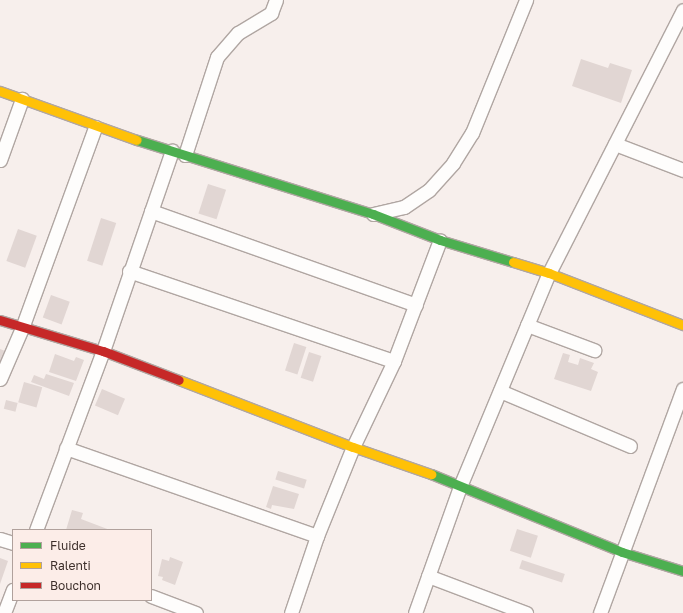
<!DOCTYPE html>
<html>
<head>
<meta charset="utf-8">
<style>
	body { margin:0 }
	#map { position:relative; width:683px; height:613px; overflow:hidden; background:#f7efec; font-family:"Golos Text",sans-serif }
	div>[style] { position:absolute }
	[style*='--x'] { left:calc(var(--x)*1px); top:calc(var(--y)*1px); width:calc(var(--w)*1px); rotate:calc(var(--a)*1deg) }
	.building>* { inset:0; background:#e1d6d3; transform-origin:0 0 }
	.roads { filter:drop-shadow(1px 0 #b0a6a2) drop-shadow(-1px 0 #b0a6a2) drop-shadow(0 1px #b0a6a2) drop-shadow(0 -1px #b0a6a2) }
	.street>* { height:13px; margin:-6.5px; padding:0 6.5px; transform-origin:6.5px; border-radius:6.5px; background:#fefdfc }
	.fast>* { height:9px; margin:-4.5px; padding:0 4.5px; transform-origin:4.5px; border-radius:4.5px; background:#4caf50 }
	.slow>* { height:9px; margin:-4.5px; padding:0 4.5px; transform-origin:4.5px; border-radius:4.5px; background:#ffc107 }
	.jam>* { height:9px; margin:-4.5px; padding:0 4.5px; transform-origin:4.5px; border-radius:4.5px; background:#c62828 }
	span { translate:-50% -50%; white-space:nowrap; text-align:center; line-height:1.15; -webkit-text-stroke:3px #fcede8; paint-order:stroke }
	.legend { position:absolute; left:12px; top:529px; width:140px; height:72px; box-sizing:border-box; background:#fcede8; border:1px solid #b0a19c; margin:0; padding:5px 7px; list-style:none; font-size:12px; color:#3d2f2b }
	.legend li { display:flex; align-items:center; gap:8px; height:20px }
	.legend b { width:20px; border:1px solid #b0a19c }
</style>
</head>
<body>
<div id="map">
	<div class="building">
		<div style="clip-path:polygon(581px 59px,608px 68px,610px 63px,632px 70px,621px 103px,572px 86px)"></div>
		<div style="left:208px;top:184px;width:19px;height:31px;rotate:18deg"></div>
		<div style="left:101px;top:218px;width:16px;height:45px;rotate:18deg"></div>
		<div style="left:18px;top:229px;width:20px;height:34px;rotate:20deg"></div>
		<div style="left:51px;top:295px;width:20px;height:24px;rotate:20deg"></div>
		<div style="left:294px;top:343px;width:13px;height:29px;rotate:18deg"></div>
		<div style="clip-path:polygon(0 349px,5px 351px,0 365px)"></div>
		<div style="left:309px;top:352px;width:13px;height:27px;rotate:18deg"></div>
		<div style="clip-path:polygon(563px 353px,570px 355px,568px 362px,578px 365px,580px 358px,594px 363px,591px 369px,598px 372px,591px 391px,554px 379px)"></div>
		<div style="clip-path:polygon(55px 354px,74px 361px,76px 357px,84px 360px,76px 381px,49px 372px)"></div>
		<div style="clip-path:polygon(46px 374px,74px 383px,69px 396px,31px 382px,34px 375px,44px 379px)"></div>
		<div style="left:24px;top:382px;width:19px;height:21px;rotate:16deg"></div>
		<div style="left:102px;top:389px;width:25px;height:18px;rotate:23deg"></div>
		<div style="left:6px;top:400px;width:12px;height:9px;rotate:14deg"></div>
		<div style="left:278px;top:471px;width:30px;height:9px;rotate:17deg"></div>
		<div style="clip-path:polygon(273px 486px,299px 494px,294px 509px,272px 505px,271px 509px,266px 507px)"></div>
		<div style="clip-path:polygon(72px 510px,83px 513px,81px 519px,110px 530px,66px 530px)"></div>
		<div style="left:517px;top:529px;width:22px;height:23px;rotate:18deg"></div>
		<div style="clip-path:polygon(170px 557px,183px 562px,175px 585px,162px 580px,163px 577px,158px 576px,162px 559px,169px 561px)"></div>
		<div style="clip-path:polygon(0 558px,8px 561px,0 584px)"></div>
		<div style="left:522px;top:560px;width:45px;height:9px;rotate:18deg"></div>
	</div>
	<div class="roads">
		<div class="street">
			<div style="--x:615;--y:144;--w:73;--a:20.9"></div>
			<div style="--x:185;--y:155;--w:103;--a:-71.9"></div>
			<div style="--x:217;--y:57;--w:32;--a:-49"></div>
			<div style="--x:238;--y:33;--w:39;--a:-31"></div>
			<div style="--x:271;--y:13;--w:14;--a:-69"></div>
			<div style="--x:0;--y:160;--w:65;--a:-70.2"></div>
			<div style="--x:151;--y:211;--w:281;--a:19.5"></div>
			<div style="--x:373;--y:214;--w:32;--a:-13"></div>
			<div style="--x:404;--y:207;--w:30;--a:-34"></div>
			<div style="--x:429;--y:190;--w:36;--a:-48"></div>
			<div style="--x:453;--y:163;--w:36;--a:-58"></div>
			<div style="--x:472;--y:133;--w:144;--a:-67.9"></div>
			<div style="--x:129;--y:271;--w:280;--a:18.8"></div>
			<div style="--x:527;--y:325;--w:72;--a:20.5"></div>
			<div style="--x:0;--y:379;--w:56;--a:-66.7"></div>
			<div style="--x:22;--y:328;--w:214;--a:-70"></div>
			<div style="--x:500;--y:391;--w:141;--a:22.9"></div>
			<div style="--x:66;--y:448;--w:266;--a:19.3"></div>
			<div style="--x:36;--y:530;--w:191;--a:-69.5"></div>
			<div style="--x:103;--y:351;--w:212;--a:-71"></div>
			<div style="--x:0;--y:539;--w:14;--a:17"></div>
			<div style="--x:428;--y:576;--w:105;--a:20.7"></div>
			<div style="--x:151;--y:596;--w:48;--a:20.7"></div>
			<div style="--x:4;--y:613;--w:25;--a:-69"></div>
			<div style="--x:291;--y:613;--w:81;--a:-71.3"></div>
			<div style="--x:317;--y:536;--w:96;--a:-68"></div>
			<div style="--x:353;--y:447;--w:95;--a:-64.5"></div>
			<div style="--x:394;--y:361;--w:129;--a:-69.2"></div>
			<div style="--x:415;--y:613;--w:137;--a:-70.4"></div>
			<div style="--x:461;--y:484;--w:229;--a:-67.4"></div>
			<div style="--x:549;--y:273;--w:295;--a:-63"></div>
			<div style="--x:600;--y:613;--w:239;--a:-69.7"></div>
		</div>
		<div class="fast">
			<div style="--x:137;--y:140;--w:247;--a:17.4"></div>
			<div style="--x:373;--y:214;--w:72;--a:21.2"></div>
			<div style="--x:440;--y:240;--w:76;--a:16.8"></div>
			<div style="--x:431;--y:474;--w:206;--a:22.2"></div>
			<div style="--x:622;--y:552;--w:64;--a:17.3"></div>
		</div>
		<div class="slow">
			<div style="--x:0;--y:91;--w:145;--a:19.7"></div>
			<div style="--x:513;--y:262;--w:38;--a:17"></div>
			<div style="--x:549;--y:273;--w:144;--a:21.2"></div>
			<div style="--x:179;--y:380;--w:186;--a:21.1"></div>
			<div style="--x:353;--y:447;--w:83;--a:19.1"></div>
		</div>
		<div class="jam">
			<div style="--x:0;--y:320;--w:108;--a:16.8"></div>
			<div style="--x:103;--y:351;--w:81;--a:20.9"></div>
		</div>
	</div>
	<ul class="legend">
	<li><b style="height:5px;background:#4caf50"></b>Fluide</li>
	<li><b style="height:5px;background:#ffc107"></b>Ralenti</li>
	<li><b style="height:5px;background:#c62828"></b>Bouchon</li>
	</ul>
</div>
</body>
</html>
